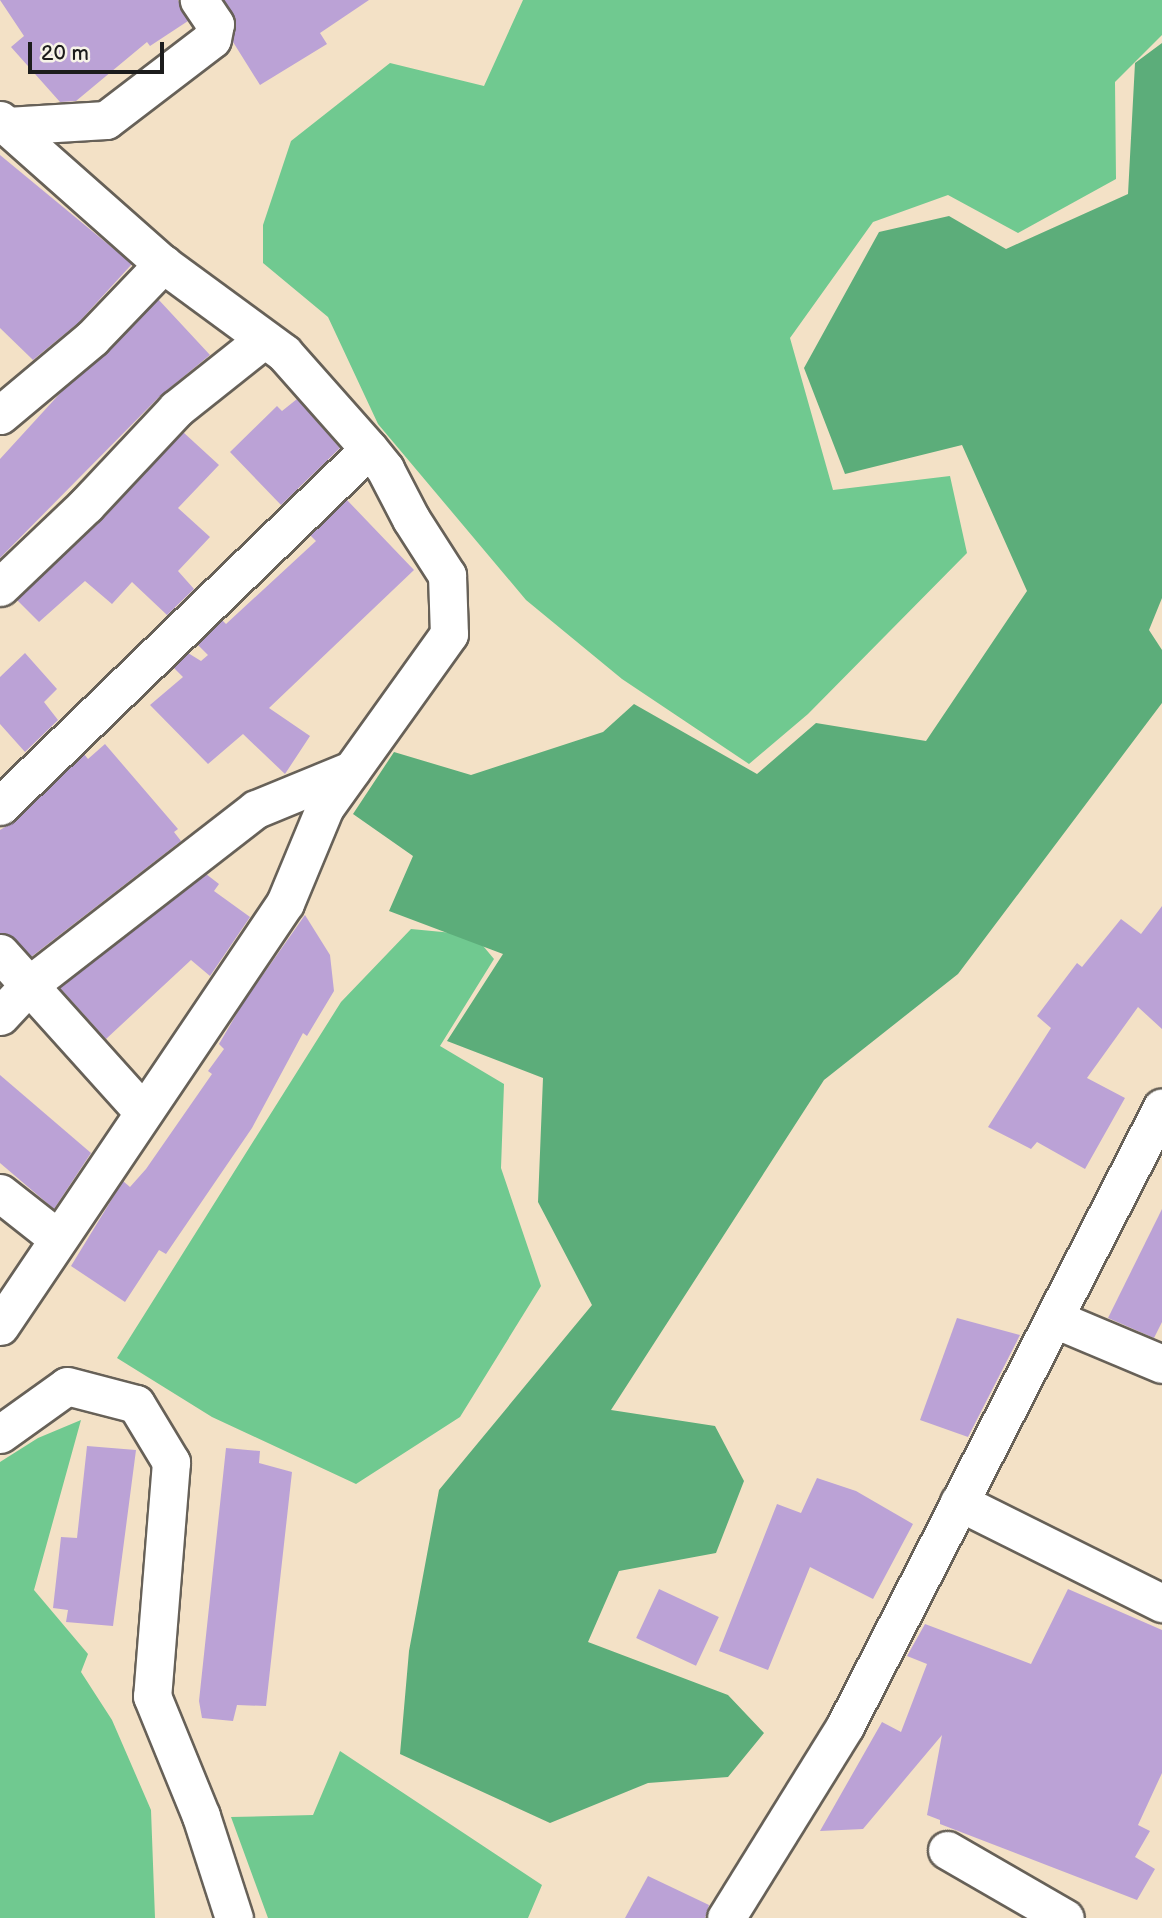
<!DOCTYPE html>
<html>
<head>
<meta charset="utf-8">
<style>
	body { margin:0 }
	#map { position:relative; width:1162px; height:1918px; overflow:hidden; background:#f3e1c6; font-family:"Balsamiq Sans",sans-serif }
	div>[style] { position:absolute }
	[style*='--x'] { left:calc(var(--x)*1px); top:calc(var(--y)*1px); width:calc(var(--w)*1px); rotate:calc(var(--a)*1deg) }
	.green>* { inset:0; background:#70c990 }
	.forest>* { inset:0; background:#5cad7a }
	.building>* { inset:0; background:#bba2d6; transform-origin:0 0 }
	.roads { filter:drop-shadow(2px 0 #676158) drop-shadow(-2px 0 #676158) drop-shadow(0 2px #676158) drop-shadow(0 -2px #676158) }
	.street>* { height:37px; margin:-18.5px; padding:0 18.5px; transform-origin:18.5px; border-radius:18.5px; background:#fff }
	span { translate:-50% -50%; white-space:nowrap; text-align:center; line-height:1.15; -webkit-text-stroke:7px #f7f3e8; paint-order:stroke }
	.scale { position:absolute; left:28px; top:42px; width:136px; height:32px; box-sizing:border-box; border:4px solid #1c1c1c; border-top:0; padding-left:9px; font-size:21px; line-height:24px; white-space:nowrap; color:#1c1c1c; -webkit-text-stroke:5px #f7f3e8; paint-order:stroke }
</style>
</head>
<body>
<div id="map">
	<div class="green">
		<div style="clip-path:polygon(523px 0,1162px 0,1162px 35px,1115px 82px,1116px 179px,1018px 233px,948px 195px,873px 222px,790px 338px,833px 490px,950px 476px,967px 553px,808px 714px,749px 764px,622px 679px,526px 600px,378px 424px,328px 317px,263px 263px,263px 225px,291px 141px,390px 63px,484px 86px)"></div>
		<div style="clip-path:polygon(411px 929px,474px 935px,494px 959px,440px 1046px,504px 1084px,501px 1168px,541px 1286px,460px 1417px,356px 1484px,212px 1417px,117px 1358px,341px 1002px)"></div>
		<div style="clip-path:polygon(81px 1420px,34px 1590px,88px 1654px,81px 1672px,112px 1720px,151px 1810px,155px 1918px,0 1918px,0 1462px,38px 1438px)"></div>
		<div style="clip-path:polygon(340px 1751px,542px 1885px,528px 1918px,268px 1918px,231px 1817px,313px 1815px)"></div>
	</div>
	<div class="forest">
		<div style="clip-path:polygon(1162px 43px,1162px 598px,1149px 630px,1162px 650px,1162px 703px,958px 974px,824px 1080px,611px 1410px,715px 1426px,744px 1481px,716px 1553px,619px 1571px,588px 1642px,728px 1695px,764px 1733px,728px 1777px,648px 1783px,550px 1823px,400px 1754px,409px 1651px,439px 1490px,592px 1305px,538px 1202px,543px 1078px,447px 1041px,503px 954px,389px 911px,413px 856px,353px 814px,394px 752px,471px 775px,603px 732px,634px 704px,757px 774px,816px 723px,926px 741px,1027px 591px,962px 445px,845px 474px,804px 368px,879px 232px,949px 216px,1006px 249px,1128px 194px,1135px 63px)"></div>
	</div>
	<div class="building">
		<div style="clip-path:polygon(0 0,178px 0,188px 21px,150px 46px,147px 42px,76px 101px,60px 102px,11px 47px,24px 36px)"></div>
		<div style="clip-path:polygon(224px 0,369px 0,320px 33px,327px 44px,260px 85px,233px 42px,236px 20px)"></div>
		<div style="clip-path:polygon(0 155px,132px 264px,78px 323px,33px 360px,0 328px)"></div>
		<div style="clip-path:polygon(158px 299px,210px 355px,161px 395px,0 558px,0 459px,64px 389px)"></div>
		<div style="clip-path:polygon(297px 399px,340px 448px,281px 505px,230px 452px,277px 406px,282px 411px)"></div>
		<div style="clip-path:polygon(183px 432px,219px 465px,178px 508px,210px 537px,178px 571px,194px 589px,167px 615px,132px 582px,112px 604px,85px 581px,39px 622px,17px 600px)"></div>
		<div style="clip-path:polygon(347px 500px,414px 570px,269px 708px,310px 736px,285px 774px,243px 734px,208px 764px,150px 705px,183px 677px,174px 668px,178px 663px,188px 653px,201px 661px,208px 655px,197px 644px,222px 620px,226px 624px,316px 541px,310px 535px)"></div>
		<div style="clip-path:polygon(25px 653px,57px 689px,44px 702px,58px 720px,25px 752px,0 724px,0 677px)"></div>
		<div style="clip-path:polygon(105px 744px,178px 829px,174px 832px,181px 841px,31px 957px,15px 939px,0 933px,0 830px,15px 821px,84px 754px,88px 759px)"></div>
		<div style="clip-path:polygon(206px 874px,219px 884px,214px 891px,250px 917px,210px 976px,191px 960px,106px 1039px,60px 988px)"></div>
		<div style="clip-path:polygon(1162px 906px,1162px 1029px,1138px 1007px,1087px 1078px,1125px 1098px,1085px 1169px,1037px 1142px,1031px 1149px,988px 1127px,1051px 1028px,1037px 1016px,1077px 963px,1082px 967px,1121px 919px,1141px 934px)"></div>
		<div style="clip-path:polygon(305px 915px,330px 955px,334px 991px,307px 1036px,303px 1033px,252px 1128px,166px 1254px,159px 1250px,125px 1302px,71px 1266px,123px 1181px,130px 1187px,146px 1169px,212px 1074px,208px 1071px,224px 1049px,219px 1044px,243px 1003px)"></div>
		<div style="clip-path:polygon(0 1075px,91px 1153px,54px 1209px,0 1163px)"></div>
		<div style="clip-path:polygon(1162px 1209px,1162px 1322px,1154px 1338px,1108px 1318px)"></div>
		<div style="clip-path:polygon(957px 1318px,1020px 1335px,968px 1437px,920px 1420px)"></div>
		<div style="clip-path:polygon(87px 1446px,136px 1450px,113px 1626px,66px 1622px,68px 1610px,53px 1608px,61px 1537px,77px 1538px)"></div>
		<div style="clip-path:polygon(226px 1448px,260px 1451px,259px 1463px,292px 1472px,266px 1706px,237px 1705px,233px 1721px,202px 1718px,199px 1701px)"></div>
		<div style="clip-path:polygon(817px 1478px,856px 1491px,913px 1524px,873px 1599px,810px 1567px,768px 1670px,719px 1651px,777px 1504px,801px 1513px)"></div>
		<div style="left:659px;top:1589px;width:66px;height:54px;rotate:25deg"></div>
		<div style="clip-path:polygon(1068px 1589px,1162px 1630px,1162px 1773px,1138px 1825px,1150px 1831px,1135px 1857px,1155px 1869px,1137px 1900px,940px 1824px,940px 1820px,927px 1815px,942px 1735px,863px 1829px,820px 1831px,882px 1722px,901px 1732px,927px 1664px,907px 1656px,925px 1624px,1031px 1664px)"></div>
		<div style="clip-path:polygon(648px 1876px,709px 1905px,705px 1918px,625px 1918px)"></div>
	</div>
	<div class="roads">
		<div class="street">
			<div style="--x:0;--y:120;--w:217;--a:41.5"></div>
			<div style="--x:163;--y:264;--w:150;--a:36.3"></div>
			<div style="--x:284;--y:353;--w:128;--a:48.5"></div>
			<div style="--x:369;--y:449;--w:26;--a:51"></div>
			<div style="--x:385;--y:469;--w:56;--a:62.5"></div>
			<div style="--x:411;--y:519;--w:67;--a:57.3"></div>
			<div style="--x:447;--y:575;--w:59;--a:88.1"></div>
			<div style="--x:449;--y:634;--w:213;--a:125.6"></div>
			<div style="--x:325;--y:807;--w:104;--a:112.6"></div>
			<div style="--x:285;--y:903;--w:510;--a:123.97"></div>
			<div style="--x:7;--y:126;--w:99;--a:-3.5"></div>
			<div style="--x:106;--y:120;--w:133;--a:-37.4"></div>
			<div style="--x:212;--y:39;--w:15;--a:-79"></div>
			<div style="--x:215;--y:24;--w:29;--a:-124"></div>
			<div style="--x:0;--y:415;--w:120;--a:-39.9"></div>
			<div style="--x:92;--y:338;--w:103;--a:-46.2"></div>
			<div style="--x:0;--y:587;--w:119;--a:-43.6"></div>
			<div style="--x:86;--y:505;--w:132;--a:-46.8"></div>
			<div style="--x:176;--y:409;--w:112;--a:-38.5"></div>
			<div style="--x:0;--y:806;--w:513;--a:-44.05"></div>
			<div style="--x:0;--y:953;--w:214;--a:48"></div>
			<div style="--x:0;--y:1016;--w:42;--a:-46.9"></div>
			<div style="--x:29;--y:985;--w:287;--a:-37.8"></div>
			<div style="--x:256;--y:809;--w:103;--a:-22.3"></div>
			<div style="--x:0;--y:1193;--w:71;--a:38.2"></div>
			<div style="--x:1055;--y:1319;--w:116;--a:22.8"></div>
			<div style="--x:0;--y:1434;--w:82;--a:-35.6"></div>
			<div style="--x:67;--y:1386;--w:71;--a:14.6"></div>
			<div style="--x:136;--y:1404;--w:68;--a:58.9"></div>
			<div style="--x:171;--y:1462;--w:235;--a:94.6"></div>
			<div style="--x:152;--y:1696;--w:130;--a:67.8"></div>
			<div style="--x:201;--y:1816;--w:107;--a:72.1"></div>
			<div style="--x:959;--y:1502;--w:227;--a:26.5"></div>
			<div style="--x:947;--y:1850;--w:136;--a:30"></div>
			<div style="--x:726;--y:1918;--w:226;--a:-58.2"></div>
			<div style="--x:845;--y:1726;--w:695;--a:-62.88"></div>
		</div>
	</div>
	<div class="scale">20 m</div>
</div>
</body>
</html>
